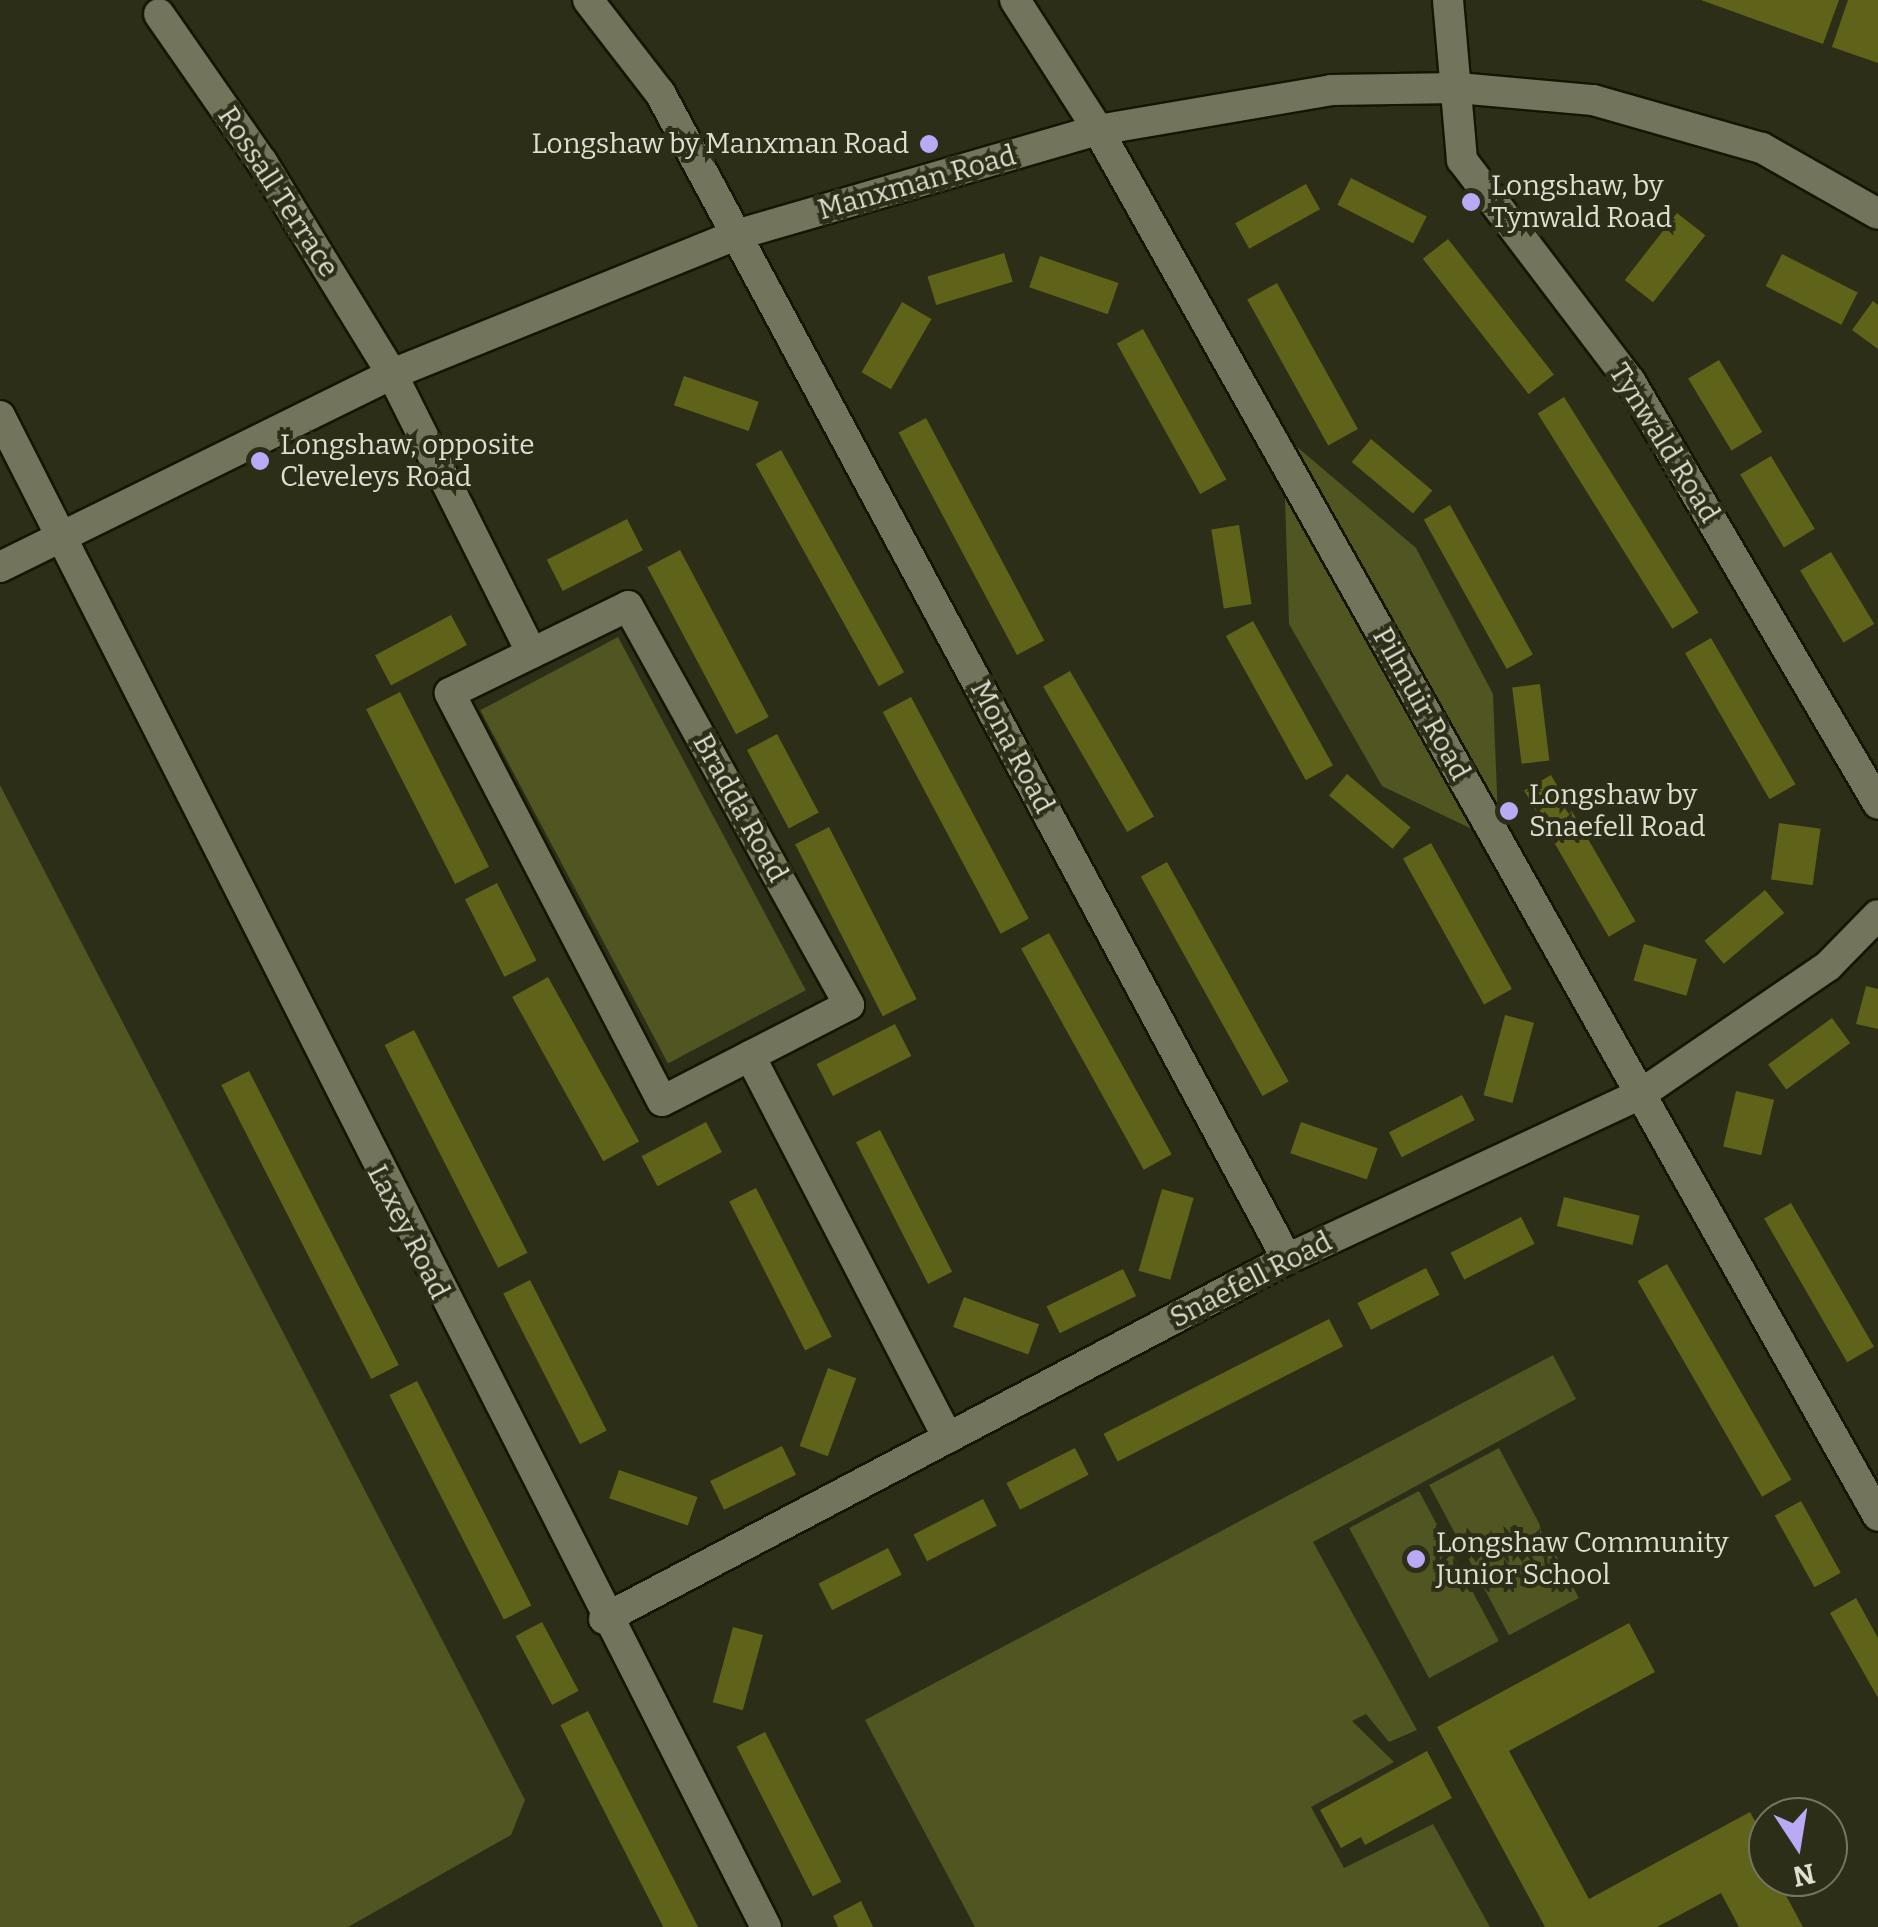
<!DOCTYPE html>
<html>
<head>
<meta charset="utf-8">
<style>
	body { margin:0 }
	#map { position:relative; width:1878px; height:1927px; overflow:hidden; background:#2c2e17; font-family:Bitter,serif }
	div>[style] { position:absolute }
	[style*='--x'] { left:calc(var(--x)*1px); top:calc(var(--y)*1px); width:calc(var(--w)*1px); rotate:calc(var(--a)*1deg) }
	.green>* { inset:0; background:#505521; transform-origin:0 0 }
	.building>* { inset:0; background:#5e6319; transform-origin:0 0 }
	.roads { filter:drop-shadow(2px 0 #151602) drop-shadow(-2px 0 #151602) drop-shadow(0 2px #151602) drop-shadow(0 -2px #151602) }
	.minor>* { height:30px; margin:-15px; padding:0 15px; transform-origin:15px; border-radius:15px; background:#72755b }
	.dots>* { width:28px; height:28px; translate:-50% -50%; box-sizing:border-box; border:5px solid #2c2e17; border-radius:50% }
	span { translate:-50% -50%; white-space:nowrap; text-align:center; line-height:1.15; -webkit-text-stroke:8px #2c2e17; paint-order:stroke }
	.poi-label { font-size:28px; color:#dddfd1 }
	.right { translate:-100% -50%; text-align:right }
	.left { translate:0 -50%; text-align:left }
	.street-label { font-size:28px; color:#dddfd1 }
	.north { position:absolute; left:1748px; top:1797px; width:100px; height:100px; box-sizing:border-box; background:#2c2e17; border:2px solid #737561; border-radius:50%; rotate:168deg; font-size:28px; font-weight:700; line-height:40px; text-align:center; color:#dddfd1 }
	.north::after { content:''; display:block; margin:auto; width:35px; height:45px; background:#baaaf6; clip-path:polygon(50% 0,100% 100%,50% 72%,0 100%) }
</style>
</head>
<body>
<div id="map">
	<div class="green">
		<div style="clip-path:polygon(1283px 435px,1416px 548px,1493px 694px,1499px 842px,1382px 786px,1289px 624px)"></div>
		<div style="left:618px;top:637px;width:400px;height:156px;rotate:62deg"></div>
		<div style="clip-path:polygon(0 785px,525px 1800px,511px 1835px,348px 1927px,0 1927px)"></div>
		<div style="clip-path:polygon(1553px 1355px,1576px 1399px,1313px 1542px,1417px 1730px,1389px 1742px,1366px 1714px,1352px 1721px,1394px 1762px,1311px 1807px,1344px 1868px,1433px 1824px,1490px 1927px,975px 1927px,865px 1720px)"></div>
		<div style="left:1499px;top:1448px;width:170px;height:79px;rotate:62deg"></div>
		<div style="left:1419px;top:1491px;width:170px;height:79px;rotate:62deg"></div>
	</div>
	<div class="building">
		<div style="clip-path:polygon(1701px 0,1839px 0,1823px 44px)"></div>
		<div style="clip-path:polygon(1848px 0,1878px 0,1878px 63px,1832px 47px)"></div>
		<div style="left:1351px;top:178px;width:85px;height:30px;rotate:27deg"></div>
		<div style="left:1306px;top:184px;width:29px;height:81px;rotate:61deg"></div>
		<div style="left:1677px;top:213px;width:36px;height:85px;rotate:38deg"></div>
		<div style="left:1448px;top:239px;width:172px;height:32px;rotate:52deg"></div>
		<div style="left:1004px;top:253px;width:30px;height:80px;rotate:73deg"></div>
		<div style="left:1782px;top:254px;width:85px;height:36px;rotate:27deg"></div>
		<div style="left:1040px;top:256px;width:83px;height:33px;rotate:19deg"></div>
		<div style="left:1277px;top:283px;width:167px;height:34px;rotate:61deg"></div>
		<div style="clip-path:polygon(1873px 301px,1878px 305px,1878px 349px,1852px 330px)"></div>
		<div style="left:902px;top:302px;width:34px;height:81px;rotate:30deg"></div>
		<div style="left:1143px;top:329px;width:172px;height:30px;rotate:61deg"></div>
		<div style="left:1719px;top:360px;width:84px;height:36px;rotate:59deg"></div>
		<div style="left:684px;top:376px;width:79px;height:31px;rotate:19deg"></div>
		<div style="left:1564px;top:397px;width:254px;height:31px;rotate:58deg"></div>
		<div style="left:926px;top:418px;width:252px;height:31px;rotate:62deg"></div>
		<div style="left:1371px;top:439px;width:80px;height:30px;rotate:40deg"></div>
		<div style="left:781px;top:450px;width:254px;height:29px;rotate:61deg"></div>
		<div style="left:1771px;top:456px;width:85px;height:36px;rotate:59deg"></div>
		<div style="left:1450px;top:505px;width:171px;height:30px;rotate:61deg"></div>
		<div style="left:627px;top:519px;width:35px;height:90px;rotate:63deg"></div>
		<div style="left:1239px;top:525px;width:80px;height:28px;rotate:81deg"></div>
		<div style="left:680px;top:550px;width:189px;height:37px;rotate:62deg"></div>
		<div style="left:1831px;top:552px;width:84px;height:36px;rotate:59deg"></div>
		<div style="left:451px;top:615px;width:34px;height:86px;rotate:62deg"></div>
		<div style="left:1253px;top:621px;width:165px;height:31px;rotate:61deg"></div>
		<div style="left:1711px;top:638px;width:169px;height:30px;rotate:60deg"></div>
		<div style="left:1070px;top:671px;width:168px;height:31px;rotate:60deg"></div>
		<div style="left:1540px;top:684px;width:77px;height:28px;rotate:83deg"></div>
		<div style="left:400px;top:692px;width:196px;height:38px;rotate:63deg"></div>
		<div style="left:911px;top:697px;width:251px;height:32px;rotate:62deg"></div>
		<div style="left:777px;top:734px;width:89px;height:34px;rotate:62deg"></div>
		<div style="left:1347px;top:774px;width:83px;height:28px;rotate:40deg"></div>
		<div style="left:1551px;top:775px;width:169px;height:31px;rotate:60deg"></div>
		<div style="left:1779px;top:823px;width:42px;height:57px;rotate:8deg"></div>
		<div style="left:829px;top:827px;width:193px;height:38px;rotate:63deg"></div>
		<div style="left:1431px;top:843px;width:167px;height:32px;rotate:61deg"></div>
		<div style="left:1167px;top:862px;width:251px;height:30px;rotate:61deg"></div>
		<div style="left:497px;top:883px;width:87px;height:36px;rotate:63deg"></div>
		<div style="left:1765px;top:890px;width:30px;height:79px;rotate:50deg"></div>
		<div style="left:1049px;top:933px;width:253px;height:32px;rotate:61deg"></div>
		<div style="left:1644px;top:944px;width:55px;height:38px;rotate:16deg"></div>
		<div style="left:548px;top:977px;width:188px;height:41px;rotate:61deg"></div>
		<div style="clip-path:polygon(1866px 986px,1878px 989px,1878px 1029px,1856px 1024px)"></div>
		<div style="left:1505px;top:1015px;width:30px;height:83px;rotate:15deg"></div>
		<div style="left:1832px;top:1018px;width:31px;height:79px;rotate:54deg"></div>
		<div style="left:895px;top:1024px;width:36px;height:88px;rotate:63deg"></div>
		<div style="left:414px;top:1030px;width:250px;height:33px;rotate:63deg"></div>
		<div style="left:249px;top:1071px;width:330px;height:31px;rotate:63deg"></div>
		<div style="left:1736px;top:1091px;width:39px;height:57px;rotate:13deg"></div>
		<div style="left:1462px;top:1095px;width:28px;height:82px;rotate:63deg"></div>
		<div style="left:706px;top:1122px;width:34px;height:73px;rotate:62deg"></div>
		<div style="left:1301px;top:1122px;width:81px;height:33px;rotate:19deg"></div>
		<div style="left:880px;top:1130px;width:159px;height:27px;rotate:63deg"></div>
		<div style="left:756px;top:1188px;width:167px;height:30px;rotate:63deg"></div>
		<div style="left:1162px;top:1189px;width:33px;height:85px;rotate:16deg"></div>
		<div style="left:1564px;top:1197px;width:78px;height:30px;rotate:14deg"></div>
		<div style="left:1791px;top:1203px;width:166px;height:31px;rotate:60deg"></div>
		<div style="left:1521px;top:1217px;width:30px;height:79px;rotate:63deg"></div>
		<div style="left:1667px;top:1264px;width:249px;height:34px;rotate:60deg"></div>
		<div style="left:1426px;top:1268px;width:30px;height:77px;rotate:63deg"></div>
		<div style="left:1123px;top:1269px;width:30px;height:85px;rotate:64deg"></div>
		<div style="left:530px;top:1280px;width:169px;height:30px;rotate:63deg"></div>
		<div style="left:964px;top:1297px;width:80px;height:32px;rotate:20deg"></div>
		<div style="left:1329px;top:1319px;width:31px;height:253px;rotate:63deg"></div>
		<div style="left:828px;top:1368px;width:30px;height:83px;rotate:20deg"></div>
		<div style="left:417px;top:1381px;width:252px;height:31px;rotate:63deg"></div>
		<div style="left:782px;top:1446px;width:32px;height:80px;rotate:64deg"></div>
		<div style="left:1075px;top:1448px;width:30px;height:77px;rotate:63deg"></div>
		<div style="left:619px;top:1470px;width:83px;height:30px;rotate:19deg"></div>
		<div style="left:983px;top:1499px;width:30px;height:78px;rotate:63deg"></div>
		<div style="left:1801px;top:1501px;width:82px;height:30px;rotate:61deg"></div>
		<div style="left:888px;top:1548px;width:30px;height:78px;rotate:63deg"></div>
		<div style="clip-path:polygon(1856px 1598px,1878px 1638px,1878px 1698px,1830px 1613px)"></div>
		<div style="left:542px;top:1622px;width:78px;height:30px;rotate:62deg"></div>
		<div style="clip-path:polygon(1629px 1623px,1655px 1672px,1509px 1751px,1589px 1899px,1750px 1812px,1768px 1845px,1768px 1877px,1776px 1877px,1803px 1927px,1739px 1927px,1721px 1893px,1657px 1927px,1545px 1927px,1437px 1727px)"></div>
		<div style="left:733px;top:1627px;width:31px;height:78px;rotate:15deg"></div>
		<div style="left:588px;top:1711px;width:242px;height:31px;rotate:63deg"></div>
		<div style="left:765px;top:1732px;width:168px;height:32px;rotate:63deg"></div>
		<div style="clip-path:polygon(1427px 1751px,1452px 1798px,1365px 1845px,1361px 1837px,1341px 1848px,1320px 1810px)"></div>
		<div style="clip-path:polygon(861px 1901px,873px 1927px,838px 1927px,833px 1916px)"></div>
	</div>
	<div class="roads">
		<div class="minor">
			<div style="--x:588;--y:0;--w:118;--a:52.3"></div>
			<div style="--x:660;--y:93;--w:1324;--a:61.73"></div>
			<div style="--x:1015;--y:0;--w:154;--a:57.4"></div>
			<div style="--x:1098;--y:130;--w:1590;--a:60.63"></div>
			<div style="--x:1448;--y:0;--w:161;--a:85"></div>
			<div style="--x:1462;--y:160;--w:278;--a:52.8"></div>
			<div style="--x:1630;--y:381;--w:490;--a:59.6"></div>
			<div style="--x:159;--y:14;--w:180;--a:55.2"></div>
			<div style="--x:262;--y:162;--w:249;--a:58.5"></div>
			<div style="--x:392;--y:374;--w:312;--a:63.4"></div>
			<div style="--x:0;--y:416;--w:1694;--a:63.12"></div>
			<div style="--x:0;--y:567;--w:437;--a:-26.2"></div>
			<div style="--x:392;--y:374;--w:371;--a:-22"></div>
			<div style="--x:736;--y:235;--w:377;--a:-16.2"></div>
			<div style="--x:1098;--y:130;--w:236;--a:-9.7"></div>
			<div style="--x:1331;--y:90;--w:127;--a:-0.9"></div>
			<div style="--x:1458;--y:88;--w:136;--a:5.1"></div>
			<div style="--x:1593;--y:100;--w:176;--a:15.9"></div>
			<div style="--x:1762;--y:148;--w:133;--a:29.6"></div>
			<div style="--x:628;--y:606;--w:456;--a:61"></div>
			<div style="--x:849;--y:1005;--w:210;--a:152.8"></div>
			<div style="--x:662;--y:1101;--w:460;--a:-117.5"></div>
			<div style="--x:450;--y:693;--w:198;--a:-26"></div>
			<div style="--x:750;--y:1056;--w:430;--a:62.6"></div>
			<div style="--x:604;--y:1619;--w:772;--a:-27.79"></div>
			<div style="--x:1287;--y:1259;--w:391;--a:-25"></div>
			<div style="--x:1641;--y:1094;--w:227;--a:-34.4"></div>
			<div style="--x:1828;--y:966;--w:71;--a:-45.6"></div>
		</div>
	</div>
	<div class="dots">
		<div style="left:929px;top:144px;background:#baaaf6"></div>
		<div style="left:1471px;top:202px;background:#baaaf6"></div>
		<div style="left:260px;top:461px;background:#baaaf6"></div>
		<div style="left:1509px;top:811px;background:#baaaf6"></div>
		<div style="left:1416px;top:1559px;background:#baaaf6"></div>
	</div>
	<div class="poi-label">
		<span class="right" style="left:909px;top:144px">Longshaw by Manxman Road</span>
		<span class="left" style="left:1491px;top:202px">Longshaw, by<br>Tynwald Road</span>
		<span class="left" style="left:280px;top:461px">Longshaw, opposite<br>Cleveleys Road</span>
		<span class="left" style="left:1529px;top:811px">Longshaw by<br>Snaefell Road</span>
		<span class="left" style="left:1436px;top:1559px">Longshaw Community<br>Junior School</span>
	</div>
	<div class="street-label">
		<span style="left:917px;top:183px;rotate:-16deg">Manxman Road</span>
		<span style="left:278px;top:192px;rotate:57deg">Rossall Terrace</span>
		<span style="left:1664px;top:443px;rotate:58deg">Tynwald Road</span>
		<span style="left:1421px;top:704px;rotate:61deg">Pilmuir Road</span>
		<span style="left:1012px;top:747px;rotate:62deg">Mona Road</span>
		<span style="left:740px;top:808px;rotate:61deg">Bradda Road</span>
		<span style="left:408px;top:1232px;rotate:63deg">Laxey Road</span>
		<span style="left:1251px;top:1280px;rotate:-27deg">Snaefell Road</span>
	</div>
	<div class="north">N</div>
</div>
</body>
</html>
